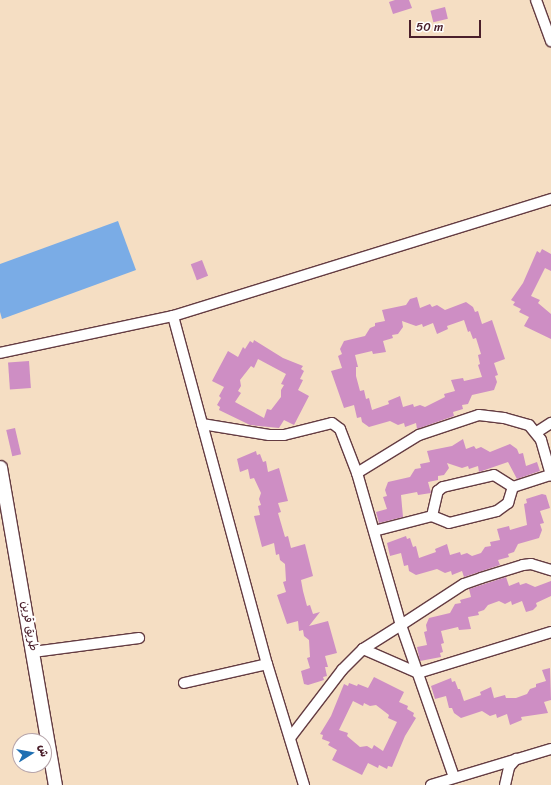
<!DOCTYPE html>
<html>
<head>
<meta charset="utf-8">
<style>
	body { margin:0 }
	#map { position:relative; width:551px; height:785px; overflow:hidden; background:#f5dec3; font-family:Sriracha,"Playpen Sans Arabic",sans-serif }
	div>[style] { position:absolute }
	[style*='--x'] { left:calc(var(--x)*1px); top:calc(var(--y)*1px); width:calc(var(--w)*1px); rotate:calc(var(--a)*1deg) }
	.water>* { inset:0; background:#7aace6 }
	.building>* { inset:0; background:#ce8ec4; transform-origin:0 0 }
	.roads { filter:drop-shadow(1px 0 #643c42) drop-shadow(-1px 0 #643c42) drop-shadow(0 1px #643c42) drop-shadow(0 -1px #643c42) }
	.minor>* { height:10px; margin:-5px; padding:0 5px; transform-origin:5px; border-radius:5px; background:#fff }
	.major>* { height:13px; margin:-6.5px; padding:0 6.5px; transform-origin:6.5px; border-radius:6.5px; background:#fff }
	span { translate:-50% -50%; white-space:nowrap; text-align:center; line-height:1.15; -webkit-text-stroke:4px #fff; paint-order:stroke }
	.street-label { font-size:12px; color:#4a1f2b }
	.north { position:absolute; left:12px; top:733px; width:40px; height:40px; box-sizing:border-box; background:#fff; border:1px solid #b7a5aa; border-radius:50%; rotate:79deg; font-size:11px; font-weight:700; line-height:16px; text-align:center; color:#4a1f2b }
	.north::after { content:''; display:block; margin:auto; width:14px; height:18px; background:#1f6fb2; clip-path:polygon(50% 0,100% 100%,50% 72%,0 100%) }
	.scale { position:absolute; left:409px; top:20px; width:72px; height:18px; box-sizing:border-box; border:2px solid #4a1f2b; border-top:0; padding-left:5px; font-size:12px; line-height:14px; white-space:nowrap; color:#4a1f2b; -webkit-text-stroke:3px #fff; paint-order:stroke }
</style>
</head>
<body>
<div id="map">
	<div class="water">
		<div style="clip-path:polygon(118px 221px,136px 270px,2px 319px,0 312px,0 264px)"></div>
	</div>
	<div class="building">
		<div style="clip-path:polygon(395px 0,409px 0,412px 8px,393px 14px,389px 2px)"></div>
		<div style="left:445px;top:7px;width:12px;height:15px;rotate:76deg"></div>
		<div style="clip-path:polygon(542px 249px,551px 254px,551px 271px,545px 268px,531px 296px,540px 300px,538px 303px,551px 314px,551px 339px,524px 326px,529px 317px,519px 312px,521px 309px,513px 305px,515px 302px,511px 300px,523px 283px,537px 251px,540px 253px)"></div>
		<div style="left:202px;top:260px;width:17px;height:12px;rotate:69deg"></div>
		<div style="clip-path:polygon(evenodd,417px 297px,420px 308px,430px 304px,432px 307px,437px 305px,445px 310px,466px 302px,473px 307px,475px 312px,478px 311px,482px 324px,492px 320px,505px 359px,494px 363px,498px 375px,495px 376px,497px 382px,494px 390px,472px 395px,468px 404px,462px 405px,463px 409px,453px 412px,454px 416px,417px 429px,416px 423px,405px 427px,404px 423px,398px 425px,390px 421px,369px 427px,362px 422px,361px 417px,357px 418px,354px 405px,344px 408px,331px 371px,342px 368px,338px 356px,342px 354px,340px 349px,344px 341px,365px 336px,370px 328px,375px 326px,375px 323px,385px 321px,382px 310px,406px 305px,410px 299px,417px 297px,464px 320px,468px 332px,470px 331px,473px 339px,476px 338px,481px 354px,478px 355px,480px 364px,478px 365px,482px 377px,464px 381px,463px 378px,451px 380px,455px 391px,444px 394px,445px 397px,425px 407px,420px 405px,414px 407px,413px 404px,403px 407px,400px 396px,388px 401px,389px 404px,372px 410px,369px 398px,366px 399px,364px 390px,360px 391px,356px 376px,356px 367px,358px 367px,355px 355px,372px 351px,373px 354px,386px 352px,383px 341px,393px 338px,392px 335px,398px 334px,403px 327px,402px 321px,416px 326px,422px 324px,423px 327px,433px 323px,437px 334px,448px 329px,447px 326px,464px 320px)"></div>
		<div style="clip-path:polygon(evenodd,254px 340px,283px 358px,303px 366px,301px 369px,304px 371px,300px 379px,303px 380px,298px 390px,309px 396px,294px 425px,284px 420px,279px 428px,250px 425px,219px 410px,220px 407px,217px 405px,221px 398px,219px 396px,224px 387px,212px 381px,228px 351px,238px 357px,243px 347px,245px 349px,250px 341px,253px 343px,254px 340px,258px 359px,286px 374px,281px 384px,284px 385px,281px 390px,281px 397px,271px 410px,267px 409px,264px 418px,235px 402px,241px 393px,238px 391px,241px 386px,240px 380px,251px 366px,254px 368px,258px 359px)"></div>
		<div style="left:29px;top:361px;width:27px;height:21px;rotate:86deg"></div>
		<div style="left:15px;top:428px;width:27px;height:9px;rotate:77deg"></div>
		<div style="clip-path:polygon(463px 439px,466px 449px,474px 446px,476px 449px,481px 447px,490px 452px,510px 444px,517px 449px,519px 454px,523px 453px,526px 466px,537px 462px,540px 471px,517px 479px,508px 462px,479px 472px,478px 466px,469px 469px,468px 466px,462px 468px,447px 463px,449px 468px,444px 475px,438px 476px,438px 480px,428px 482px,431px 493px,418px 495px,417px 492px,401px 495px,403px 517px,379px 523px,376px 512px,387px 509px,383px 497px,387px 496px,385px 490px,388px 482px,410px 477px,415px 469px,421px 468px,420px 464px,430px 462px,427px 451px,452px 446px)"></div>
		<div style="clip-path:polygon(256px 451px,257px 455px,260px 454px,263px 462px,266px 461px,268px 472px,279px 468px,288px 501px,278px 503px,281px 512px,278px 513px,285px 537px,288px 536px,291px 548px,305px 544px,313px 576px,301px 580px,303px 591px,307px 606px,310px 605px,313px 614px,320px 612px,309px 626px,328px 621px,337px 653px,325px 656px,328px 667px,325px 667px,327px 676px,323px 677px,324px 680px,308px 685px,304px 684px,301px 671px,310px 668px,307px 658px,310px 657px,309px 640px,304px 636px,303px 630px,299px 631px,298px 621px,287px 624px,277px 595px,286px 592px,283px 582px,286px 581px,285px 564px,280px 560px,279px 554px,276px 555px,274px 543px,262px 547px,254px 516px,260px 515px,258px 506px,261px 505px,259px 499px,261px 493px,254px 478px,250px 479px,248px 469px,240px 472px,237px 459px)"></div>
		<div style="clip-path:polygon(542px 494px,546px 495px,550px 508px,540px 511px,544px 523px,540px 524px,542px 530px,539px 538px,518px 544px,514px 552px,508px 554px,509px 557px,498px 560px,500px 565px,464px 577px,462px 571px,452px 575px,451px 571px,445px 573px,437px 569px,416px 575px,409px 571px,408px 565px,404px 566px,401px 553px,390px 556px,387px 543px,406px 536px,407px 539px,410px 538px,413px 547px,416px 546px,419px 558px,436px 552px,435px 549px,447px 544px,450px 555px,460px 552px,461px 555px,467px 553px,472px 556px,481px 553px,485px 547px,491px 546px,490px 542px,500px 540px,497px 529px,509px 526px,510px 530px,527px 525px,524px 504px,527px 503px,526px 499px)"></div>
		<div style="clip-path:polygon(506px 577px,509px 586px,519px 582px,520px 585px,526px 583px,535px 587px,551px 581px,551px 596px,536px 603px,537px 606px,533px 610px,526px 612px,522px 601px,512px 605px,511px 601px,505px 604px,499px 601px,488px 605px,484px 610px,478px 612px,479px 615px,468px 617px,471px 629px,459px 630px,458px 627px,441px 631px,444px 643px,441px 644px,443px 652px,440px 653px,441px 657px,420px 661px,417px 647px,427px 645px,424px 632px,427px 631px,426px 625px,429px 618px,450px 613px,455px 604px,461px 603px,460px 600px,471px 597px,469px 589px)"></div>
		<div style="clip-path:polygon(550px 668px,551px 700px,544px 702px,548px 713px,521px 717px,522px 720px,510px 725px,507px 714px,497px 718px,496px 714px,490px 716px,482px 711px,461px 718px,454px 713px,452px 708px,449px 708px,446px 696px,435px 699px,431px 686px,451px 678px,452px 682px,455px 681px,458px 689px,460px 689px,464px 701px,481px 695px,480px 692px,491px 687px,494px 698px,505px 695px,506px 698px,516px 698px,527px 694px,530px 689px,536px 687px,536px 684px,546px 681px,542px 670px)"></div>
		<div style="clip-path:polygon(evenodd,374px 677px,404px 692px,399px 702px,408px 706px,407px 709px,414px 713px,413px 716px,416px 718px,405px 736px,392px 767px,388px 766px,387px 769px,379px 765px,378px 768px,368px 763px,362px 775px,332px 760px,337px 750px,328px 745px,330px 742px,322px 739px,323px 735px,320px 734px,331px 716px,344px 684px,348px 686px,349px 683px,357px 686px,358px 684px,368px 688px,374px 677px,353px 701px,363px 706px,364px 703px,370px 706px,376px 705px,389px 715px,388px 718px,397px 722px,383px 751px,374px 745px,372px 749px,367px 746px,360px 747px,347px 736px,348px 733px,339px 730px,353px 701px)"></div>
	</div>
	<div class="roads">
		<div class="minor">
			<div style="--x:536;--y:0;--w:44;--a:69.9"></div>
			<div style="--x:173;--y:316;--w:360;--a:74.9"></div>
			<div style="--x:267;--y:664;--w:127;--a:73"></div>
			<div style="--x:0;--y:353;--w:177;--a:-12.1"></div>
			<div style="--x:173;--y:316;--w:396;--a:-17.2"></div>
			<div style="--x:202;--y:424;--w:68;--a:9.3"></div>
			<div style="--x:269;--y:435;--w:15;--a:0"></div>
			<div style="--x:284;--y:435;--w:49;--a:-14"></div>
			<div style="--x:332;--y:423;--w:10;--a:37"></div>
			<div style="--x:340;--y:429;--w:47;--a:68.9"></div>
			<div style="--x:357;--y:473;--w:158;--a:73.9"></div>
			<div style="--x:401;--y:625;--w:75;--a:-33.1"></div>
			<div style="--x:464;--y:584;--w:18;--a:-19"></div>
			<div style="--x:481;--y:578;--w:44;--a:-17.2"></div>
			<div style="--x:523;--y:565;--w:8;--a:-7"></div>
			<div style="--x:531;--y:564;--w:21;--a:17"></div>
			<div style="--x:537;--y:432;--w:17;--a:-33"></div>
			<div style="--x:357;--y:473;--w:73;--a:-31.5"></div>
			<div style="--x:419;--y:435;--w:63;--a:-18.4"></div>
			<div style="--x:479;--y:415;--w:25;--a:7"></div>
			<div style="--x:504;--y:418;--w:26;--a:16"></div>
			<div style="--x:529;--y:425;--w:19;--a:51"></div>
			<div style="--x:541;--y:440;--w:37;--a:74"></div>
			<div style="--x:432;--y:516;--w:26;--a:-77"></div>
			<div style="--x:438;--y:491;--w:6;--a:-39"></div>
			<div style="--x:443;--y:487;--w:52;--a:-13.2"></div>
			<div style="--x:494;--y:475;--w:22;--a:32"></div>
			<div style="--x:374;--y:531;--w:60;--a:-14.5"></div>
			<div style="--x:432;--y:516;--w:18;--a:22"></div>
			<div style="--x:449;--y:523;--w:49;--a:-14"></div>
			<div style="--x:497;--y:511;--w:14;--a:-36"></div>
			<div style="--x:508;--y:503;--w:17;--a:-73"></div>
			<div style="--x:513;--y:487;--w:39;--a:-18"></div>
			<div style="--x:363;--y:649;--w:60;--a:23.6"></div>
			<div style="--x:418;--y:673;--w:139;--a:-17.1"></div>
			<div style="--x:33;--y:652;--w:107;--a:-7.5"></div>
			<div style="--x:184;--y:683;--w:85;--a:-12.9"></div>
			<div style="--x:290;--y:738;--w:86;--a:-52.6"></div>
			<div style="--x:342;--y:670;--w:30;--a:-45"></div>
			<div style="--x:363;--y:649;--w:45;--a:-32.3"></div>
			<div style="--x:401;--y:625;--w:161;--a:70.8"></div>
			<div style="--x:431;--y:785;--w:125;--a:-16.7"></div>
			<div style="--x:505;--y:785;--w:18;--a:-77"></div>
			<div style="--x:509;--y:767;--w:11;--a:-49"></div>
		</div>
		<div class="major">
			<div style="--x:0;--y:467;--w:323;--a:80.2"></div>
		</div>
	</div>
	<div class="street-label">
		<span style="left:29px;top:626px;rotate:80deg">طريق قرين</span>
	</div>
	<div class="north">ش</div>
	<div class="scale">50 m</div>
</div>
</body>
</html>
